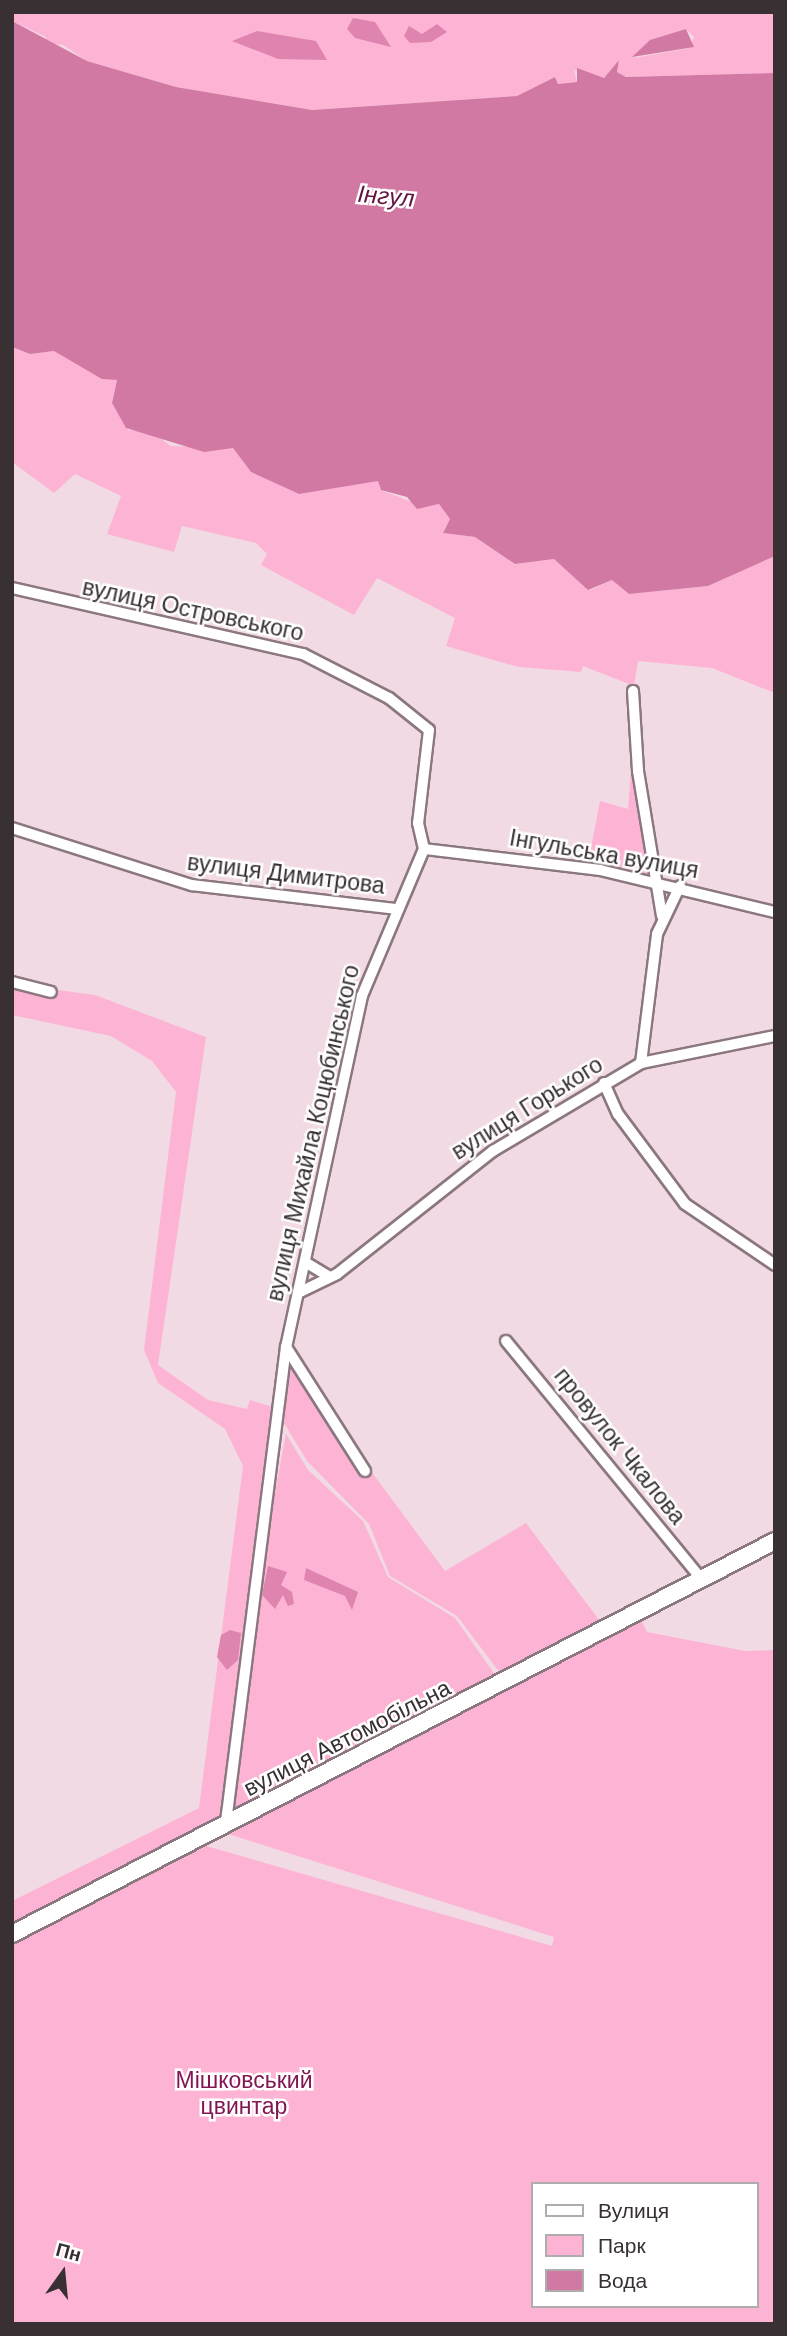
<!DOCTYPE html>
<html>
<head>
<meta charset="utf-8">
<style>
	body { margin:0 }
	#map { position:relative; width:787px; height:2336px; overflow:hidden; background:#f1dae4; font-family:"DM Sans",sans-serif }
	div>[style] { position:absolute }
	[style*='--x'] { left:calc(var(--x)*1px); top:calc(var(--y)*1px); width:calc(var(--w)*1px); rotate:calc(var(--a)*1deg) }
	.green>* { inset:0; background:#fdb4d4 }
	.forest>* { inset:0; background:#de84ae }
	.water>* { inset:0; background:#d279a3 }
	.roads { filter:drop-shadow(2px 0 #8b777f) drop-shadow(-2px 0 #8b777f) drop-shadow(0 2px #8b777f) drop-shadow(0 -2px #8b777f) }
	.street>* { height:10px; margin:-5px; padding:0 5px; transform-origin:5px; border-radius:5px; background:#fff }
	.secondary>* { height:16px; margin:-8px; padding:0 8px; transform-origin:8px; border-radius:8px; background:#fff }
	span { translate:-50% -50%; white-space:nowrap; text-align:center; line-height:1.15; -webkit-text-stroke:5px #fff; paint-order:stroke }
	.street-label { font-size:23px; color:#383033 }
	.park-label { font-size:23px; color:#821754 }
	.water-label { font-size:24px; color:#641441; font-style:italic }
	.frame { position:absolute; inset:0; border:14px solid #383033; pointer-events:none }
	.legend { position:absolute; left:531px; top:2182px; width:228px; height:126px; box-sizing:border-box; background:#fff; border:2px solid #afacad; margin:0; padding:9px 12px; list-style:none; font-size:21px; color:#383033 }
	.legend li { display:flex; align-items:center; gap:14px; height:35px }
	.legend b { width:35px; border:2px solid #afacad }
	.north { position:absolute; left:28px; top:2238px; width:70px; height:70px; -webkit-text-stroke:5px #fff; paint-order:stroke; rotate:15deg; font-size:19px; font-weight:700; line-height:28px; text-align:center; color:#383033 }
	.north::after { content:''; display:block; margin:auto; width:24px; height:32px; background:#383033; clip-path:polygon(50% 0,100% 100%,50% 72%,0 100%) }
</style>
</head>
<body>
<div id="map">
	<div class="green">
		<div style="clip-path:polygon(evenodd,12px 12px,775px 12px,775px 73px,626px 77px,617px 72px,619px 60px,604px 78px,574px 70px,577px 82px,558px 84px,555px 77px,517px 96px,311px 110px,176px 87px,87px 61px,63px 45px,46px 43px,46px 37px,12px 21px,12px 12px,686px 29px,694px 37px,690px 48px,634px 58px,648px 42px,686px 29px)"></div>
		<div style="clip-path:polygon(12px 347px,30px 354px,54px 351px,117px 380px,112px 403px,128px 430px,151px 432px,171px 446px,233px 448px,251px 472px,297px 493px,378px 480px,381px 490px,425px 507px,439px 504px,450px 519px,443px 533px,475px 537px,515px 564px,554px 559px,590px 590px,612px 580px,629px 594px,708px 586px,775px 556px,775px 693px,712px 668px,638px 661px,634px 686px,583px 666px,581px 672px,518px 667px,446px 646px,455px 618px,377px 578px,354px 615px,261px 565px,267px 554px,256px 543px,182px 526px,174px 552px,107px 534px,121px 496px,75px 474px,54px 493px,12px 462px)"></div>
		<div style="clip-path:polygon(634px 734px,652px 878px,587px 869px,600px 801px,628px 809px)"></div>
		<div style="clip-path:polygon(12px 984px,95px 995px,206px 1037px,158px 1365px,208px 1400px,247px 1409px,250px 1400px,279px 1409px,221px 1819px,12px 1929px,12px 1901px,199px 1808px,243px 1466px,225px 1429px,158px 1383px,144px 1350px,176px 1092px,152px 1061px,111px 1036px,12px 1015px)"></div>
		<div style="clip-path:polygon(288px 1359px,445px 1571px,526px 1523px,603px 1625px,505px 1674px,497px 1669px,457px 1616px,390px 1576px,369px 1524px,307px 1461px,284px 1423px)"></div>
		<div style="clip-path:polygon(286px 1434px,308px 1470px,363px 1521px,388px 1577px,455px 1618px,496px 1676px,234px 1813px,261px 1567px)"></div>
		<div style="clip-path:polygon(evenodd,639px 1615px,647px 1632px,745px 1651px,775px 1650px,775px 2324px,12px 2324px,12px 1939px,203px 1845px,552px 1946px,554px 1937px,228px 1834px,639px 1615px,533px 2184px,757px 2184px,757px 2306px,533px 2306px,533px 2184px)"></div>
	</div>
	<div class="forest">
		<div style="clip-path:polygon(353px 18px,375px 22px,391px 47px,355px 38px,347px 29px)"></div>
		<div style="clip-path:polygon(437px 24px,447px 32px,431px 42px,410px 43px,404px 36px,409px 26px,422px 34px)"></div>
		<div style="clip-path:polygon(257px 31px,316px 41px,327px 60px,278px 59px,232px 41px)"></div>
		<div style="clip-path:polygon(268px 1566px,287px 1572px,281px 1585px,292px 1592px,294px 1604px,288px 1606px,283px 1595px,275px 1609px,262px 1595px)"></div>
		<div style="clip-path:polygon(306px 1568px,358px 1592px,352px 1610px,345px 1596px,304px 1580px)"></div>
		<div style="clip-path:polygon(230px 1630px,241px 1633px,238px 1660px,227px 1670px,217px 1657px,221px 1635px)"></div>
	</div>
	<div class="water">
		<div style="clip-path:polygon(12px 21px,87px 61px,176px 87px,312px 110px,517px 96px,555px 77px,558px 84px,577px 82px,577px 68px,604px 78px,619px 60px,617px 72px,626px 77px,775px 73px,775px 556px,708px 586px,629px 594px,612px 580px,588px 590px,554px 559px,515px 564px,475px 537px,443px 533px,450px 519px,439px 504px,417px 509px,407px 497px,381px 490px,378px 481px,299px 494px,251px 472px,233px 448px,204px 452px,126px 428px,112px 403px,117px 380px,102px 379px,54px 351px,30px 354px,12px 347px)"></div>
		<div style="clip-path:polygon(686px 29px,694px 47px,632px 57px,650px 40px)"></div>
	</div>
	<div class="roads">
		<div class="street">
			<div style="--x:12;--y:588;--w:298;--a:12.8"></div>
			<div style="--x:303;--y:654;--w:97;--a:27.1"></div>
			<div style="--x:389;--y:698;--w:51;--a:38.7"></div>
			<div style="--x:429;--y:730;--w:94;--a:96.7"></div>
			<div style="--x:418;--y:823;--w:27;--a:77"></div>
			<div style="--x:424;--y:849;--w:160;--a:112.9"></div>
			<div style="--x:362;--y:996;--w:359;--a:102.2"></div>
			<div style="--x:286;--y:1347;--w:484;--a:97.2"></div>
			<div style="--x:633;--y:691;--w:80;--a:86.4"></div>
			<div style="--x:638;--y:771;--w:147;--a:80.6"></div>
			<div style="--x:12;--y:828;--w:189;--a:17.6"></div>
			<div style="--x:192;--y:885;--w:204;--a:6.7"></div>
			<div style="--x:424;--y:849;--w:177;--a:6.8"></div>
			<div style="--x:600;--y:870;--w:180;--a:13.5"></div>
			<div style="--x:12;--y:982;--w:40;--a:14.4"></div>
			<div style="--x:641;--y:1063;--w:130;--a:-82.9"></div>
			<div style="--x:657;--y:934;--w:53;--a:-64.4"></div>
			<div style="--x:604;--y:1083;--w:34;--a:66"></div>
			<div style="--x:618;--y:1114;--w:112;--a:53.3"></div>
			<div style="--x:685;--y:1204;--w:109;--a:34.1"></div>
			<div style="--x:305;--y:1262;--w:29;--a:31"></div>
			<div style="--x:298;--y:1293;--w:43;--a:-26"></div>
			<div style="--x:337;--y:1274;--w:199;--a:-38.3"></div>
			<div style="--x:493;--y:1151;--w:172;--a:-30.7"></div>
			<div style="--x:641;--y:1063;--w:137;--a:-11.4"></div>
			<div style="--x:506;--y:1341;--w:307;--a:50.6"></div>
			<div style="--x:286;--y:1347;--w:147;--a:57.5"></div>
		</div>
		<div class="secondary">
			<div style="--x:12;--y:1934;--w:858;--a:-27.25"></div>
		</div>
	</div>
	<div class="street-label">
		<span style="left:193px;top:610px;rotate:12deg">вулиця Островського</span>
		<span style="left:604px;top:854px;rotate:10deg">Інгульська вулиця</span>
		<span style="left:286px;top:874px;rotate:7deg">вулиця Димитрова</span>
		<span style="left:527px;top:1108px;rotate:-32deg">вулиця Горького</span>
		<span style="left:313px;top:1133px;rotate:-77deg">вулиця Михайла Коцюбинського</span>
		<span style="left:620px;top:1446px;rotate:51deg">провулок Чкалова</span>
		<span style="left:347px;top:1738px;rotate:-27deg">вулиця Автомобільна</span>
	</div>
	<div class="park-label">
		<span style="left:244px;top:2093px">Мішковський<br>цвинтар</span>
	</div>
	<div class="water-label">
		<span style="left:386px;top:196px;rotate:5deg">Інгул</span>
	</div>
	<div class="frame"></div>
	<ul class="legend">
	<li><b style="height:9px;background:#fff"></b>Вулиця</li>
	<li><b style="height:19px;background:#fdb4d4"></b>Парк</li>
	<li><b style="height:19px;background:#d279a3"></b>Вода</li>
	</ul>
	<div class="north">Пн</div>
</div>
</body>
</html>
